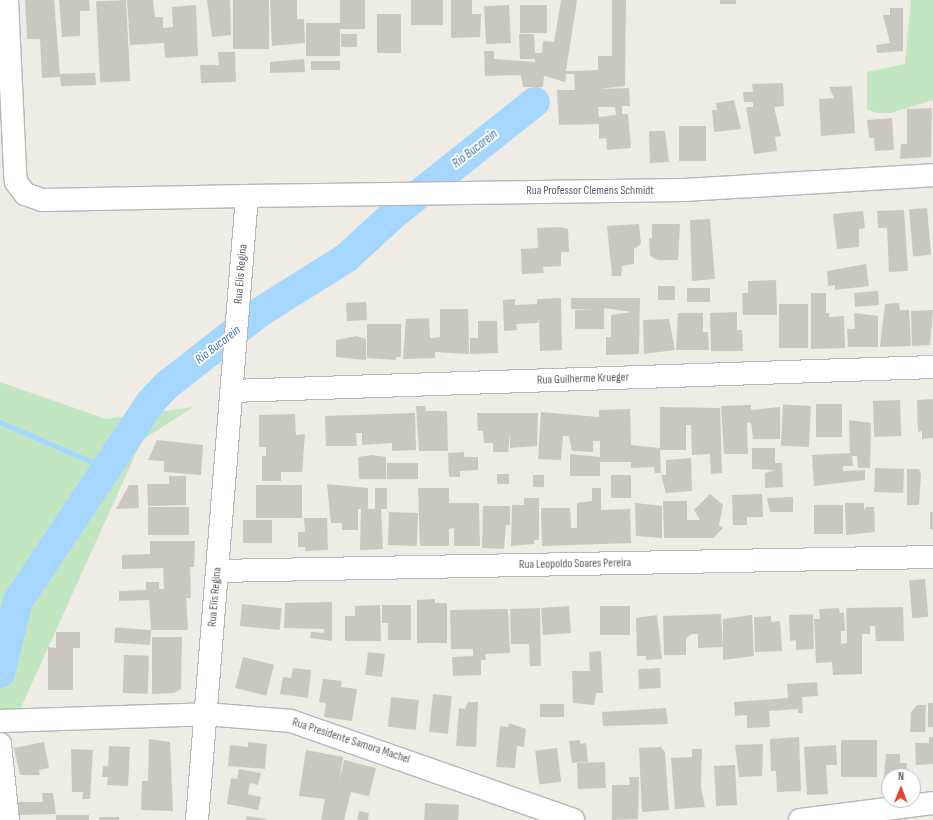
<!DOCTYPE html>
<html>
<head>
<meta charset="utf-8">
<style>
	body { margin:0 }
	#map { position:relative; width:933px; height:820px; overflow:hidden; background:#eeece4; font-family:"Sofia Sans Condensed",sans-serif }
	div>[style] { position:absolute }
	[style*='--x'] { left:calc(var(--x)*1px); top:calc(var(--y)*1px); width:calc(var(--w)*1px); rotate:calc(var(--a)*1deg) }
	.green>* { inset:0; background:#c1e6c1 }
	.stream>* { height:5px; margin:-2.5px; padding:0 2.5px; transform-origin:2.5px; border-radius:2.5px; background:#a5d7fe }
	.river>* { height:30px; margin:-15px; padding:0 15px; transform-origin:15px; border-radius:15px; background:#a5d7fe }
	.building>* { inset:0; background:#cac7c1; transform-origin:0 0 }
	.roads { filter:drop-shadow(1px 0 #b5b7bb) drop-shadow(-1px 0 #b5b7bb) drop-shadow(0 1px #b5b7bb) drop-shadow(0 -1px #b5b7bb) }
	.minor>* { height:22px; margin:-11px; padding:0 11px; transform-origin:11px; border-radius:11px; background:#fff }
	span { translate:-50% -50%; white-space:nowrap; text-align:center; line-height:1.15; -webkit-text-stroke:4px #fff; paint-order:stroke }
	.street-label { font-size:12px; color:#5c6065 }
	.water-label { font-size:13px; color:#4277b0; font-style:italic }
	.north { position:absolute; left:881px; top:768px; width:40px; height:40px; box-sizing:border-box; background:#fff; border:1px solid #bebfc1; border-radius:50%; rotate:1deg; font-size:11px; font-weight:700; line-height:16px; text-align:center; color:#5c6065 }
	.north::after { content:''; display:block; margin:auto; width:14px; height:18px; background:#e74132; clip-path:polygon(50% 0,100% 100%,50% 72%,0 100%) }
</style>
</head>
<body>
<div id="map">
	<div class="green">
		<div style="clip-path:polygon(911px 0,933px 0,933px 100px,891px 113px,876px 113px,867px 109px,867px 72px,905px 64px)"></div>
		<div style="clip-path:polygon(0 382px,106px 419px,193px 407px,142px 440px,19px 712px,0 713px)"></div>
	</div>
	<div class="stream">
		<div style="--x:0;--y:422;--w:116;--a:23.5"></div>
	</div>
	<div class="river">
		<div style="--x:0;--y:673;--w:74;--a:-76"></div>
		<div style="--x:18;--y:601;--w:238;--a:-56.3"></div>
		<div style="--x:150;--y:403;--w:25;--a:-47"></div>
		<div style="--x:167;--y:385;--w:118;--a:-38.1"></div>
		<div style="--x:260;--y:312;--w:102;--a:-32.1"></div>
		<div style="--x:346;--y:258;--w:65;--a:-42.5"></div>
		<div style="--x:394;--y:214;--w:180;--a:-38.5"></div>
	</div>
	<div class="building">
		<div style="clip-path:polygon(25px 0,54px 0,60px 74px,95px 73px,96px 85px,61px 86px,60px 77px,42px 78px,40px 39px,27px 39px)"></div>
		<div style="clip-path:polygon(59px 0,89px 0,90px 11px,80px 11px,80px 36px,62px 37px)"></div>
		<div style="left:126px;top:0;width:81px;height:30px;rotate:87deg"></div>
		<div style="clip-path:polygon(127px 0,153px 0,155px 17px,163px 17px,163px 28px,173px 27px,172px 7px,196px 5px,198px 56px,165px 58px,164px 43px,130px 45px)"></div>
		<div style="clip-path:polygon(207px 0,230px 0,231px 35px,212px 37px)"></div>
		<div style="left:233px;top:0;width:36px;height:49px"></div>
		<div style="clip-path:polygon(270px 0,297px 0,297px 19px,304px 19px,305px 43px,272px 46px)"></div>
		<div style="left:340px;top:0;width:25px;height:29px"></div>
		<div style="left:411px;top:0;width:32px;height:25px"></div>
		<div style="clip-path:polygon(451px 0,472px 0,472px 14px,481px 14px,480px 37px,451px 38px)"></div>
		<div style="clip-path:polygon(evenodd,561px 0,577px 0,566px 71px,575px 71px,598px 70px,598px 56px,612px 56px,612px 0,626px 0,625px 86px,600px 89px,629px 88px,630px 106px,622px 106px,622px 114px,628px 114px,631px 148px,607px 150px,606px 138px,599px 139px,599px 124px,559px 125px,557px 90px,575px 90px,574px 74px,566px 74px,565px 82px,544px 76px,543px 87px,523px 87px,521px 75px,485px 76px,484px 51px,494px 51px,494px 59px,535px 62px,535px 59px,520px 59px,519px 34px,534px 34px,535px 53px,542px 53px,543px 41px,554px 42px,561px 0,598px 107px,615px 107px,616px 115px,599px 117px,598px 107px)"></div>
		<div style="left:720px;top:0;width:16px;height:4px"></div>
		<div style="left:509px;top:5px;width:38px;height:25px;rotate:87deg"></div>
		<div style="left:520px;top:5px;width:27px;height:28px"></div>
		<div style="clip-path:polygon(890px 8px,903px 8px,903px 51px,877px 53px,876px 45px,890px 43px,883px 15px,890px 15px)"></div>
		<div style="left:377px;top:14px;width:24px;height:39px"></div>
		<div style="left:340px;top:23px;width:33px;height:34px;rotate:90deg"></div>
		<div style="left:357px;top:34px;width:13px;height:16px;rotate:90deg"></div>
		<div style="clip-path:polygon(218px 52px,235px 52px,236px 82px,201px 83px,200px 65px,219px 65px)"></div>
		<div style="clip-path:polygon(304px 59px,305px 72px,270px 73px,270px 62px)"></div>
		<div style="left:340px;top:61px;width:9px;height:29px;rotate:90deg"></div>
		<div style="clip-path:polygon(783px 83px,784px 106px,774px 107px,781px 136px,775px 137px,777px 151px,754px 154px,746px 107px,753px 107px,753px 102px,744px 102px,743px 92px,753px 92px,752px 84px)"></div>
		<div style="clip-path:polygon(852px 86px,855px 133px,821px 136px,819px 99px,834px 98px,829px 87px)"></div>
		<div style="clip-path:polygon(734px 100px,741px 129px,714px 132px,712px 110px,717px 110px,716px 103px)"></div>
		<div style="clip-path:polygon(932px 108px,931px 157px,900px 159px,901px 144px,907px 144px,907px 109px)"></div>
		<div style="clip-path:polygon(892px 118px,894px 150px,875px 151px,874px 138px,869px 138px,867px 120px)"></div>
		<div style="left:679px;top:126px;width:27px;height:35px"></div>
		<div style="clip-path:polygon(649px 131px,665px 131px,669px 162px,650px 163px)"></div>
		<div style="left:927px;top:208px;width:47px;height:18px;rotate:85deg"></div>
		<div style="clip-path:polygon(904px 210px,908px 271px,889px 272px,887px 228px,878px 228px,877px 211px)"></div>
		<div style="clip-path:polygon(863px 211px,865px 228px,859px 229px,859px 247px,837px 249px,833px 214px)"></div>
		<div style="clip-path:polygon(710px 219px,715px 279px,692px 281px,690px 220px)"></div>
		<div style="clip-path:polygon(639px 224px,641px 244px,634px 249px,634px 264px,622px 266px,621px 276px,612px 276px,607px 226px)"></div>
		<div style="clip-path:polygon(652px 224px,680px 224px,678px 260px,658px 260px,650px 256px,649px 238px,652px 239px)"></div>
		<div style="clip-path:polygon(559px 227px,568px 229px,569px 252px,561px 252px,561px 266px,543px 267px,544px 273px,522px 274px,521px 249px,538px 248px,537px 228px)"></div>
		<div style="clip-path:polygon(866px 264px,869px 286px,835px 290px,835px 285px,828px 286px,827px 271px)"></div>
		<div style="clip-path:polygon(776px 280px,777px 315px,743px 315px,742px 293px,748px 293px,748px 281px)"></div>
		<div style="left:658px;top:286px;width:17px;height:14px"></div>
		<div style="left:710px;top:288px;width:14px;height:23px;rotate:90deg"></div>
		<div style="left:878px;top:291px;width:14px;height:24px;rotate:86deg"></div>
		<div style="clip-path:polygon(811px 293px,826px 293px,826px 313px,829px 313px,829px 317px,844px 316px,845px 348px,811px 349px)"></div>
		<div style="clip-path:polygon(561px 298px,562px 350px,540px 351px,539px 317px,538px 323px,516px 324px,517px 330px,504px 331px,503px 300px,515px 299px,515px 305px,537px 304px,537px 299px)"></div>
		<div style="clip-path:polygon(571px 298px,640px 298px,639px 354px,606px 355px,606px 337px,611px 337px,611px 315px,632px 312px,604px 308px,604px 329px,575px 329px,575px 310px,594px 309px,571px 309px)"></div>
		<div style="left:366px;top:302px;width:18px;height:20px;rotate:87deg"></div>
		<div style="clip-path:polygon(899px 303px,900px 310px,909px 310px,911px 346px,880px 347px,885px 304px)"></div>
		<div style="left:808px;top:304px;width:44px;height:29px;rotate:90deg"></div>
		<div style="clip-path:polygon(440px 309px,468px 309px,469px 354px,435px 352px,435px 358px,403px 359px,406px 319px,429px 318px,430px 338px,435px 338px,440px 337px)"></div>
		<div style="clip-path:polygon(933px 310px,930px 345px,912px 346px,911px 311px)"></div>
		<div style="clip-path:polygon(737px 312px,737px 330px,742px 330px,743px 351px,711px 351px,710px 313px)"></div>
		<div style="clip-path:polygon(678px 313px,703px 313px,703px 332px,708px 332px,709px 350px,676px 350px)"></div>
		<div style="clip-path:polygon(854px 313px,878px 316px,878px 347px,848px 347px,847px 329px,855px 329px)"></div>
		<div style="clip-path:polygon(669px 319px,675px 350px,644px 354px,643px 320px)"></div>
		<div style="clip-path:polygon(478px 321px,497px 321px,498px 353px,470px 354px,470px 338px,478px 338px)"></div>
		<div style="clip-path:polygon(367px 324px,401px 324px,401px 357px,396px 357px,396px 360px,367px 358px)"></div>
		<div style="clip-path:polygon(357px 336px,366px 339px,366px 360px,336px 357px,336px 340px)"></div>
		<div style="clip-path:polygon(933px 399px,933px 438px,922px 439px,922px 431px,918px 432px,917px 400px)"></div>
		<div style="left:900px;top:400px;width:36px;height:27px;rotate:88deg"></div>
		<div style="left:816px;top:404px;width:26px;height:33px"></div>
		<div style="clip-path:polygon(751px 405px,751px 410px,780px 407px,780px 439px,753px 439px,751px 423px,747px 422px,748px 454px,724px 454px,721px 406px)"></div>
		<div style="clip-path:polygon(416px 406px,425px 406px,426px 411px,447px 411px,448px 451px,419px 451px)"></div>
		<div style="left:811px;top:406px;width:41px;height:28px;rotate:93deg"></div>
		<div style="clip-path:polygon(660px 407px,720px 408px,722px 473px,711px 474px,710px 454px,692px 455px,691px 425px,686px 425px,686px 450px,660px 450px,661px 473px,655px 473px,654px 467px,631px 468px,631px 462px,600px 462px,600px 476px,570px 476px,570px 454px,600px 457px,600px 441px,593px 441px,593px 452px,572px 451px,569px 436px,563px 436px,561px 460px,538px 459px,541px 412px,599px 417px,599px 410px,630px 409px,631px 445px,660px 448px)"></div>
		<div style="clip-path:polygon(415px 413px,416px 450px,392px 451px,392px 443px,362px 445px,362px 433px,356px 433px,357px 446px,326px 446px,325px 416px)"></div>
		<div style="clip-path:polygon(477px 413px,538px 413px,537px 446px,510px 448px,510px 433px,508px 452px,493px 452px,493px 443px,484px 443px,483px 431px,478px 431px)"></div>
		<div style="clip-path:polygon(295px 414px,296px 435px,305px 434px,302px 472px,281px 472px,281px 481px,262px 481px,262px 456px,266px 456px,266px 447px,259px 447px,259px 415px)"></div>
		<div style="clip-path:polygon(849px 420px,871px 423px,870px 468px,858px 468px,857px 456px,852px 456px,853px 466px,843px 466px,843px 471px,865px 470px,865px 480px,814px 486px,812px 455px,850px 453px)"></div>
		<div style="clip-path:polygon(157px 440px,203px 445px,201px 475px,164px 472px,164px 461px,148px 460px)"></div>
		<div style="clip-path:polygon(752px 448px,775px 448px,775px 463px,782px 463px,783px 487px,765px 488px,765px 473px,775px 470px,752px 469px)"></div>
		<div style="clip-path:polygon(464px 452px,464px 457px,478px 457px,478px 470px,460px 471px,460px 477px,449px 477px,448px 453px)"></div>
		<div style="clip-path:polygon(372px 455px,386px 457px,386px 479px,359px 479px,358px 457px)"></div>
		<div style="clip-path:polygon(691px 458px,692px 491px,666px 493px,661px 475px,666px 475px,666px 460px)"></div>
		<div style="left:387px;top:463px;width:31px;height:16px"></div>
		<div style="left:904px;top:469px;width:24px;height:29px;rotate:92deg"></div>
		<div style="clip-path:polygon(907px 469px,919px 469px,921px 474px,919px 505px,907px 505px)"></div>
		<div style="left:497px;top:474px;width:12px;height:10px"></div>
		<div style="left:533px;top:475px;width:11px;height:12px"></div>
		<div style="left:631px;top:475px;width:23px;height:20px;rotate:90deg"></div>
		<div style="clip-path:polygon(169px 476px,186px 476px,186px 505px,148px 506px,147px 484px,169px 484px)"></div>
		<div style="clip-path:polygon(327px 484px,368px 488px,368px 509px,375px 509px,375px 488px,387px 488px,387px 509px,381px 509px,383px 549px,360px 550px,361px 509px,358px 509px,358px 530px,342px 530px,342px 523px,331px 523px)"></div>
		<div style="clip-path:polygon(129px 485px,138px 485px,139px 508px,116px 509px)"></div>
		<div style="left:256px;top:485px;width:46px;height:33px"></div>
		<div style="clip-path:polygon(418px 488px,449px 488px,449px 503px,479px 503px,480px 546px,454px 546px,454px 528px,449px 529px,449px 546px,420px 546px)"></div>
		<div style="clip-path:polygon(592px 488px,601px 488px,601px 510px,630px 509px,631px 543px,542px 546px,541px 508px,570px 508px,571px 528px,577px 528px,577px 503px,592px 501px)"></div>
		<div style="clip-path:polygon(710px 494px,723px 505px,719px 525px,723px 528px,713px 538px,664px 538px,663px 501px,687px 501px,687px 520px,700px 520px,694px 510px)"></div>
		<div style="clip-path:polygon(762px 494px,763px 517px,747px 517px,747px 525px,733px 525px,732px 495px)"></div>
		<div style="clip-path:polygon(793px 497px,793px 512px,770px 512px,767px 498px)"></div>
		<div style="clip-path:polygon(524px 498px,539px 498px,539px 540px,534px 540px,534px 544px,511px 546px,512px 505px,524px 505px)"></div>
		<div style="clip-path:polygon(635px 503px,662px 506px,662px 538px,636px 536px)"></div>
		<div style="clip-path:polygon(845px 503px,864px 503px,864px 511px,866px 507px,874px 507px,875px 532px,846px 535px)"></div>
		<div style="left:843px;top:505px;width:29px;height:29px;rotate:90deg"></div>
		<div style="clip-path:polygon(483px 506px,510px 506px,510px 525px,506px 525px,504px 549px,482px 548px)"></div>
		<div style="left:189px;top:507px;width:28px;height:41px;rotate:90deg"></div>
		<div style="left:389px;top:512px;width:29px;height:33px;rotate:2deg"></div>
		<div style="left:930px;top:512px;width:3px;height:17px"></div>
		<div style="clip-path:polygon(304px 518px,327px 518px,328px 550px,305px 551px,305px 547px,298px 547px,298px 532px,305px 532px)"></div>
		<div style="left:272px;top:520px;width:23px;height:29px;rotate:90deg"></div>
		<div style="clip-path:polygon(150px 541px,195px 541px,194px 567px,190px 567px,191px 598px,186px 598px,188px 630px,151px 630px,149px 600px,119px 601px,119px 591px,146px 590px,146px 582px,159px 582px,159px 589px,164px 589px,163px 568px,122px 569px,122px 555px,150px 554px)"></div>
		<div style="left:925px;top:579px;width:38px;height:16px;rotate:85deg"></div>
		<div style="clip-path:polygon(435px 599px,435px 603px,447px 603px,447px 643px,417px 643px,417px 600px)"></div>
		<div style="clip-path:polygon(332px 602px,332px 641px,310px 638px,311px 632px,324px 633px,324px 629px,284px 628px,285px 603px)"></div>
		<div style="left:242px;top:604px;width:40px;height:22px;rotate:6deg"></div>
		<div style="clip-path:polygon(380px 605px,381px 641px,345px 641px,345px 616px,355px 616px,355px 606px)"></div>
		<div style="clip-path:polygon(382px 605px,411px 605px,411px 640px,388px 640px,388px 623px,382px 623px)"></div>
		<div style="left:569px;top:606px;width:27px;height:28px;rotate:86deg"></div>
		<div style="left:600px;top:606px;width:30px;height:29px"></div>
		<div style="clip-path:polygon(903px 607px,904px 641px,876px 641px,875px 626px,870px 626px,870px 634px,862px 634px,862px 674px,833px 675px,832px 662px,816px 663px,814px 619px,820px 619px,819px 609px,839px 608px,840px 613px,844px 612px,845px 631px,841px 631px,841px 644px,847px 643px,846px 608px)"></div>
		<div style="clip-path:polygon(540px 608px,541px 666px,530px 666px,529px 644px,511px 644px,510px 609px)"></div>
		<div style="clip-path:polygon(508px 609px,510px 653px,485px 654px,486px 660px,481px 660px,481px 675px,453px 676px,452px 657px,473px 656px,473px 649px,451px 649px,450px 610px)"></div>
		<div style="clip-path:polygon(721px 614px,723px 647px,698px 648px,698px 634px,692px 634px,686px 638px,686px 655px,664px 655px,663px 616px)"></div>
		<div style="clip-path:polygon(813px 614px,814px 649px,796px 650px,796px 640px,790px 641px,789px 615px)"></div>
		<div style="clip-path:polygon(657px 615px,662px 659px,646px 660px,646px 656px,637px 656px,636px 618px)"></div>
		<div style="clip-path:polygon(752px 615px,754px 656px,723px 660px,723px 619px)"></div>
		<div style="clip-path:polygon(771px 616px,771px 622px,780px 621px,782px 651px,755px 652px,754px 617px)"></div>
		<div style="left:151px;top:630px;width:15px;height:36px;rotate:94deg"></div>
		<div style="clip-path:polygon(56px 632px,80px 632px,80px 648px,73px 648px,73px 690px,48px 690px,48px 647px,56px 648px)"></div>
		<div style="clip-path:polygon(152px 637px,182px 637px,181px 689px,174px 693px,152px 694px)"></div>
		<div style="clip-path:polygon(601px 651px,603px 693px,596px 693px,594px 705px,573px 703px,572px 671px,590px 671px,589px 652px)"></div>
		<div style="left:368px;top:652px;width:17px;height:23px;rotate:7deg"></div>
		<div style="left:124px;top:655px;width:25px;height:38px;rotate:2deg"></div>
		<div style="left:243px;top:657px;width:32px;height:32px;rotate:14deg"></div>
		<div style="clip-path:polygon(293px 668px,311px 670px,308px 698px,280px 694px,283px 677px,291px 678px)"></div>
		<div style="left:660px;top:668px;width:20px;height:22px;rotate:87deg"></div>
		<div style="clip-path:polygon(323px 679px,342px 681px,341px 687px,357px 689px,352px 721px,324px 717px,326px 703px,319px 702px)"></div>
		<div style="clip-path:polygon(817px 682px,818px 696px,802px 697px,803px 713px,798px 713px,798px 709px,769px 711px,770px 727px,747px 728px,747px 715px,735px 716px,734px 702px,788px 698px,787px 684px)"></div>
		<div style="left:433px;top:694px;width:19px;height:38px;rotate:6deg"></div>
		<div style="left:391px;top:697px;width:28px;height:30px;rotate:6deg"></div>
		<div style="clip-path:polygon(468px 702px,478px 702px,476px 747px,456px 746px,459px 708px,465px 709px)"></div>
		<div style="left:928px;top:703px;width:5px;height:24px"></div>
		<div style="left:540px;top:704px;width:24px;height:13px"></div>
		<div style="clip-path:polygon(917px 705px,926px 705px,925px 732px,910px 732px,911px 712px)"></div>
		<div style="clip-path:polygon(666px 708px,668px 724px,603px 726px,602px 712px)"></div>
		<div style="clip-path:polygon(509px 723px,526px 729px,524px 747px,517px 746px,515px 768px,496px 767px,500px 726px,508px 727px)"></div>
		<div style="clip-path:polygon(799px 737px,801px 791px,777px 792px,776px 771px,771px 771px,770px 739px)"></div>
		<div style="clip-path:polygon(929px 737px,933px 737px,933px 764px,916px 765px,915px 743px,929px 743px)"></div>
		<div style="clip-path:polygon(149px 739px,170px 742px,173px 811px,141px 810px,142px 781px,148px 781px)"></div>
		<div style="clip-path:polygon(580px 740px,580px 744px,586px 743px,588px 762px,572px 763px,569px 741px)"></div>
		<div style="left:841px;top:740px;width:36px;height:37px"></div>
		<div style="clip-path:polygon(44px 742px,49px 768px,39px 770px,40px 775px,20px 775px,14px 748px)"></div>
		<div style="clip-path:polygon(248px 742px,267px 744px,265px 769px,228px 766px,230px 745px,248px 747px)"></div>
		<div style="clip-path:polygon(763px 744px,762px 776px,739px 777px,735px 745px)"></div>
		<div style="clip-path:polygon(836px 745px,837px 765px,826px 765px,828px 794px,807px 795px,804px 747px)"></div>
		<div style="clip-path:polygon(109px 746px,130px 747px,128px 786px,107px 785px,108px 777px,102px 777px,103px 766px,108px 766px)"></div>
		<div style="clip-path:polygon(661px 747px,665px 752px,669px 810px,642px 812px,639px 748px)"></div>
		<div style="left:557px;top:748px;width:34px;height:22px;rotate:83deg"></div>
		<div style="clip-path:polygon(71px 749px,93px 750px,90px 799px,82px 799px,83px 792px,72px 792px)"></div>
		<div style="clip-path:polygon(692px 749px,702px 749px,701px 788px,705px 807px,675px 809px,671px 758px,692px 757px)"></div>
		<div style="clip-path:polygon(306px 750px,343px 757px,339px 783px,344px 760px,376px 768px,369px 796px,351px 792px,344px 820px,321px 820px,325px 799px,299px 796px)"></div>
		<div style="clip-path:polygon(886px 754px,900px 754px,900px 763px,907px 763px,906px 776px,889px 776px,889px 795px,882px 794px)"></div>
		<div style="left:605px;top:762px;width:26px;height:28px;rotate:88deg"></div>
		<div style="left:735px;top:765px;width:40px;height:21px;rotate:87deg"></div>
		<div style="clip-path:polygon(239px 769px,261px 773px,258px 785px,250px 783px,248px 794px,261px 797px,258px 810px,227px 804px,231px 778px,237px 779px)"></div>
		<div style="clip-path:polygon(629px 777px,639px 777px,638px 819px,612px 820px,612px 785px,630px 785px)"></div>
		<div style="clip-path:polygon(42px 793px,53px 793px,56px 814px,18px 815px,16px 802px,43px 802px)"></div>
		<div style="left:425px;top:803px;width:34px;height:17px;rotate:3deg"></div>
		<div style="clip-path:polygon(359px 811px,369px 813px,368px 820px,357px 820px)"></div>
		<div style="left:56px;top:815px;width:33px;height:5px"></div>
		<div style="clip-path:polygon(247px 816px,266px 819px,266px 820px,246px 820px)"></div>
		<div style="left:99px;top:817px;width:20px;height:3px"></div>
	</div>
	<div class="roads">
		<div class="minor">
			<div style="--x:7;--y:0;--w:171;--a:87.3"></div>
			<div style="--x:15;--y:171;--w:11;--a:85"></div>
			<div style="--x:16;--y:182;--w:15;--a:53"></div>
			<div style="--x:25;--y:194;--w:18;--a:19"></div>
			<div style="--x:42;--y:200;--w:205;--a:-1.1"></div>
			<div style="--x:247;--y:196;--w:626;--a:94.58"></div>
			<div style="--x:247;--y:196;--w:437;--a:-0.8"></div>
			<div style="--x:684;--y:190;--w:249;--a:-3.4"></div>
			<div style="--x:232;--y:391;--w:701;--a:-1.96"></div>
			<div style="--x:217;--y:571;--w:716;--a:-1.12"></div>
			<div style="--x:0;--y:721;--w:206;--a:-1.9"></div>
			<div style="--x:206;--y:714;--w:85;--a:4.7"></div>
			<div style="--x:291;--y:721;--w:299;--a:19.3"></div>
			<div style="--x:0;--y:744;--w:76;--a:84"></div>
			<div style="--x:800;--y:820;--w:134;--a:-7.3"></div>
		</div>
	</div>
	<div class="street-label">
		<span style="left:590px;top:191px">Rua Professor Clemens Schmidt</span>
		<span style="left:241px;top:274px;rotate:-85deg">Rua Elis Regina</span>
		<span style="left:583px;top:379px;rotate:-2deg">Rua Guilherme Krueger</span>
		<span style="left:575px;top:564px;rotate:-1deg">Rua Leopoldo Soares Pereira</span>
		<span style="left:215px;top:597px;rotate:-85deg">Rua Elis Regina</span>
		<span style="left:351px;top:741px;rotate:18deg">Rua Presidente Samora Machel</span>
	</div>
	<div class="water-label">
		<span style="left:475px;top:149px;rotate:-38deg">Rio Bucarein</span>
		<span style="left:218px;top:345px;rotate:-38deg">Rio Bucarein</span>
	</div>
	<div class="north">N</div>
</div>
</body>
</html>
